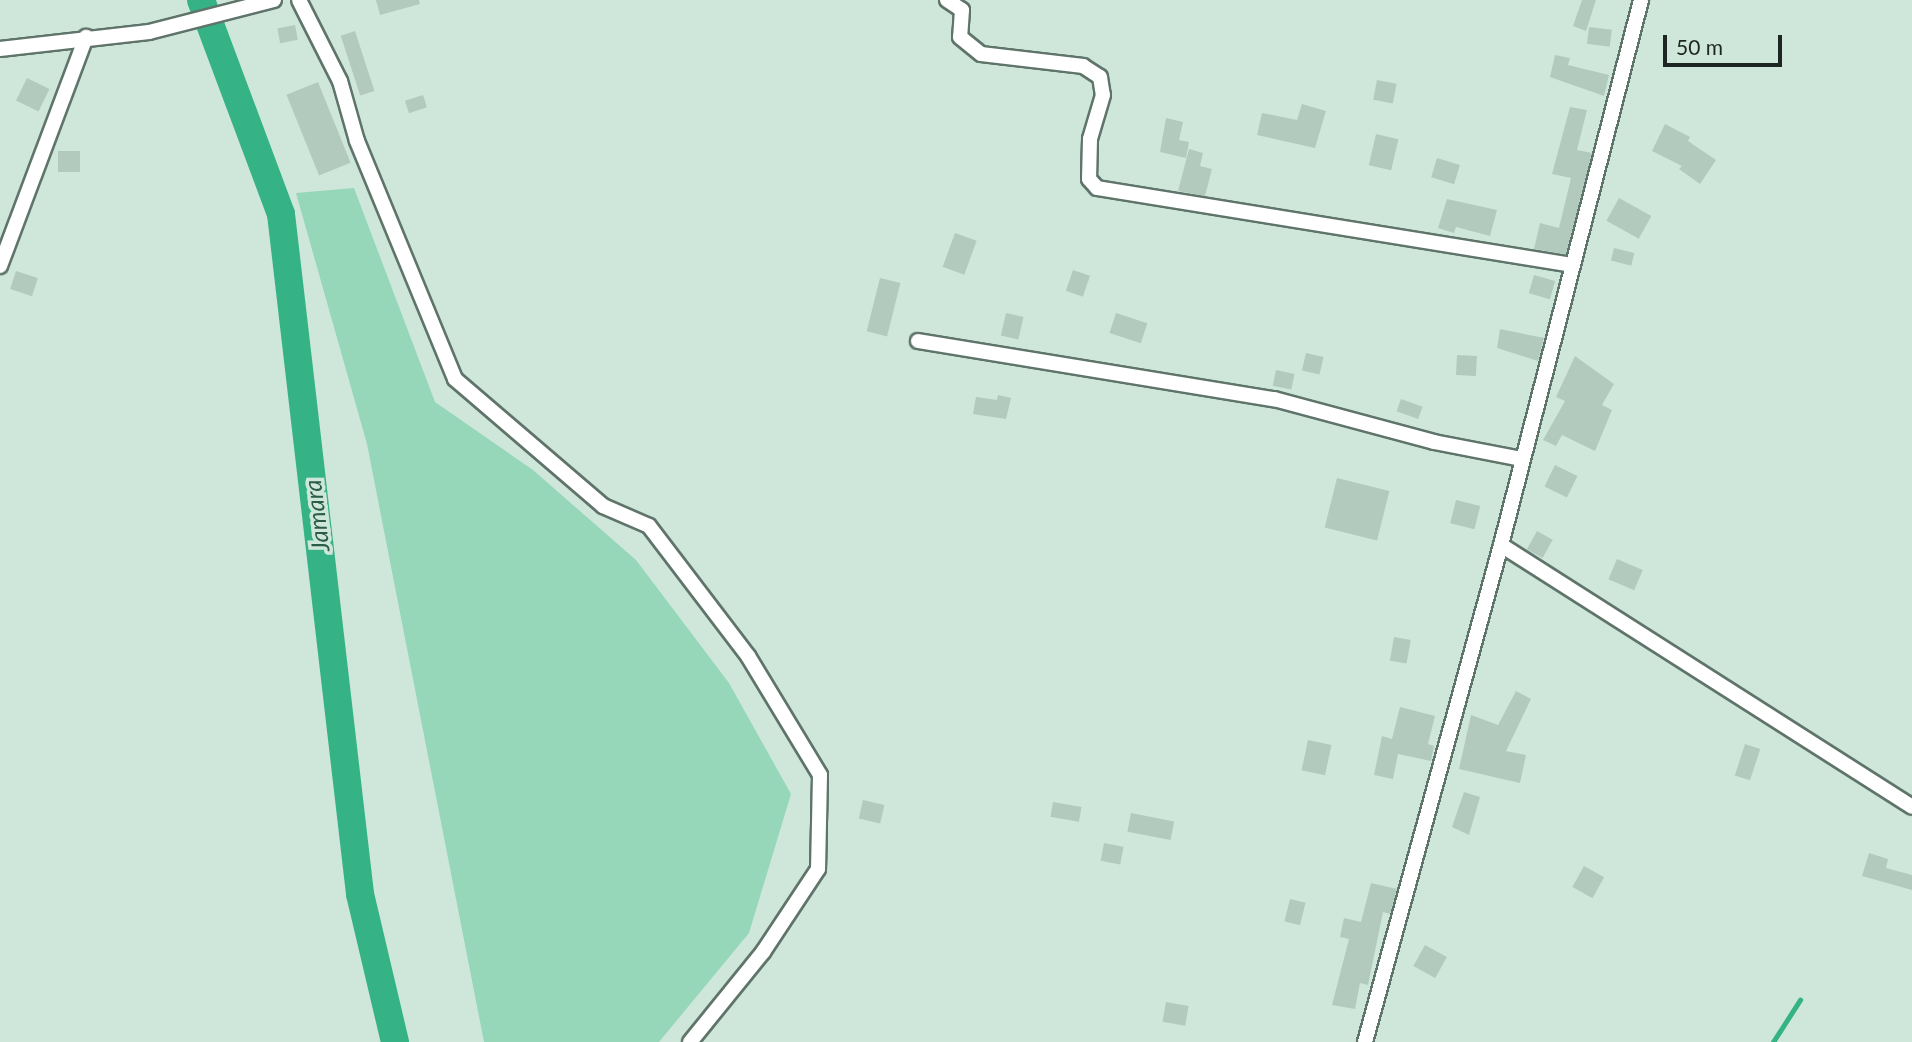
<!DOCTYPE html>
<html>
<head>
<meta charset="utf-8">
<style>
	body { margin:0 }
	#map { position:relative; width:1912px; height:1042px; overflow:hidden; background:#cfe7db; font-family:Lato,sans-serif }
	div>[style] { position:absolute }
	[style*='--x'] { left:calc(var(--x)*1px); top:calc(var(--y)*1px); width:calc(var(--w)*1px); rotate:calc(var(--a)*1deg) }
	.green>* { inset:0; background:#96d7ba }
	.stream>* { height:4.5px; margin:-2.25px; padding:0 2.25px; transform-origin:2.25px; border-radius:2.25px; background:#35b387 }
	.river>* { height:28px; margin:-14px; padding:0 14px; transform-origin:14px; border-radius:14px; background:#35b387 }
	.building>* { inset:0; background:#b2cabe; transform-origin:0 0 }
	.roads { filter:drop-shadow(2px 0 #5f746a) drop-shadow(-2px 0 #5f746a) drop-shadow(0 2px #5f746a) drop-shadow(0 -2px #5f746a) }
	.street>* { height:14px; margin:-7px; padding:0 7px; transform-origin:7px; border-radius:7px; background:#fff }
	span { translate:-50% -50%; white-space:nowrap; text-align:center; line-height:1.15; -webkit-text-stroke:7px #cfe7db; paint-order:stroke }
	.water-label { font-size:24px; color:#2b5c49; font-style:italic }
	.scale { position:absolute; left:1663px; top:35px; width:119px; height:32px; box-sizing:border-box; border:4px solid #1d2622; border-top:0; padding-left:9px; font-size:21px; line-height:24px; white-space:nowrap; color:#1d2622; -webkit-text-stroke:5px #cfe7db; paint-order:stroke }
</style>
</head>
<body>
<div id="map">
	<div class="green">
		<div style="clip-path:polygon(354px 188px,435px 402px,533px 470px,636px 560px,729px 683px,791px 794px,749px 933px,659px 1042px,484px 1042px,367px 444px,296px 193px)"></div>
	</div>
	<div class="stream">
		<div style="--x:1773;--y:1042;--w:50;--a:-57.3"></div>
	</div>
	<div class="river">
		<div style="--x:201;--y:0;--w:228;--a:69.5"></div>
		<div style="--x:281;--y:214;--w:685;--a:83.37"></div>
		<div style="--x:360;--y:894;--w:152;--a:76.7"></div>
	</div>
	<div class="building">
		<div style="clip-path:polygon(376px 0,419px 0,420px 4px,380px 15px)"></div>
		<div style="clip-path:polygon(1582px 0,1596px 0,1586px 31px,1573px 26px)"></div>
		<div style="left:295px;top:25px;width:15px;height:18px;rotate:79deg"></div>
		<div style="left:1589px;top:27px;width:23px;height:17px;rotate:7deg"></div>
		<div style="left:355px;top:31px;width:63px;height:15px;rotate:72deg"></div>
		<div style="clip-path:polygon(1555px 55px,1570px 58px,1568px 65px,1609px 75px,1604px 96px,1550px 77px)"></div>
		<div style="left:27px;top:78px;width:25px;height:25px;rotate:26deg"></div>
		<div style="left:1377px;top:80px;width:20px;height:20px;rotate:11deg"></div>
		<div style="left:318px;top:82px;width:87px;height:34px;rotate:68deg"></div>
		<div style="left:423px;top:95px;width:13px;height:19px;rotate:72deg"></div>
		<div style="clip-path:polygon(1302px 104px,1326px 111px,1315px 148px,1257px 135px,1262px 113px,1297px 120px)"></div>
		<div style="clip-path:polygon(1570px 107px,1587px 110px,1577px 150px,1592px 153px,1566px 254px,1534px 249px,1540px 223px,1559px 228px,1571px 178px,1552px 174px)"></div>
		<div style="clip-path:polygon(1166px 118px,1183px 122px,1179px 140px,1189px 142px,1186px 158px,1160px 152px)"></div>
		<div style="clip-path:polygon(1665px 124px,1690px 137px,1688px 141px,1716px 160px,1700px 184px,1679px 169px,1682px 166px,1652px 151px)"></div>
		<div style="left:1376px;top:134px;width:23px;height:32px;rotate:13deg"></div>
		<div style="clip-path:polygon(1189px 149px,1203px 153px,1200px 166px,1212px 169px,1205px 196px,1178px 191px)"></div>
		<div style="left:58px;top:151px;width:22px;height:21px"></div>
		<div style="left:1437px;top:158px;width:24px;height:20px;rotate:17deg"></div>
		<div style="left:1619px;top:198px;width:37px;height:26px;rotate:29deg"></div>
		<div style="clip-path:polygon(1447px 199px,1497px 210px,1490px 236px,1456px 227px,1454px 233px,1438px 228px)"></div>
		<div style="left:955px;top:233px;width:23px;height:36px;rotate:20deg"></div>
		<div style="left:1614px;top:248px;width:21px;height:13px;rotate:14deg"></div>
		<div style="left:1073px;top:270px;width:18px;height:22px;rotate:19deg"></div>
		<div style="left:16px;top:271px;width:23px;height:19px;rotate:18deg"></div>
		<div style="left:1534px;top:275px;width:22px;height:19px;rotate:16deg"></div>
		<div style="left:880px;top:278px;width:21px;height:55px;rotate:14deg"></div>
		<div style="left:1006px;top:313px;width:18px;height:23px;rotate:13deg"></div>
		<div style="left:1116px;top:313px;width:33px;height:21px;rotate:18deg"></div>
		<div style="clip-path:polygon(1500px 329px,1544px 338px,1538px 361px,1497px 348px)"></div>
		<div style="left:1306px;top:353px;width:18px;height:18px;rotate:13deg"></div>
		<div style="left:1457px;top:355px;width:20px;height:20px;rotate:3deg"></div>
		<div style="clip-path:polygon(1575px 356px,1614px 384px,1602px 405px,1612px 410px,1595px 451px,1562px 435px,1556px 446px,1543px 440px,1565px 401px,1556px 397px)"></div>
		<div style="left:1276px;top:370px;width:19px;height:16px;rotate:12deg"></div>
		<div style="clip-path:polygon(998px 395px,1011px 398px,1006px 419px,973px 414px,976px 397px,997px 400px)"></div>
		<div style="left:1401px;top:399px;width:23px;height:13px;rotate:20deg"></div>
		<div style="left:1555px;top:465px;width:25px;height:24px;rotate:26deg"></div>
		<div style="left:1337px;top:478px;width:54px;height:51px;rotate:14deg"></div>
		<div style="left:1456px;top:500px;width:25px;height:24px;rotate:14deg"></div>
		<div style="left:1537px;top:531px;width:18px;height:21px;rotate:29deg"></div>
		<div style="left:1617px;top:559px;width:28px;height:22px;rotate:23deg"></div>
		<div style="left:1394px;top:637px;width:17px;height:24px;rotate:10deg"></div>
		<div style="clip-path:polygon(1516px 691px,1531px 699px,1506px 751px,1526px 755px,1520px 783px,1459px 769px,1471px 715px,1498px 725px)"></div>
		<div style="clip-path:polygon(1400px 707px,1435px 716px,1428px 744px,1434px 746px,1431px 761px,1398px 754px,1393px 779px,1374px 775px,1382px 736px,1392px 739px)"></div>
		<div style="left:1308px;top:740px;width:24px;height:31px;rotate:12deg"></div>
		<div style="left:1745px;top:744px;width:16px;height:33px;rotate:18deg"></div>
		<div style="clip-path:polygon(1464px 792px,1480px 797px,1469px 835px,1452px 827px)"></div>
		<div style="left:863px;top:800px;width:22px;height:19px;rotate:13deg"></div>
		<div style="left:1053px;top:802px;width:29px;height:15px;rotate:10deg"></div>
		<div style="left:1131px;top:813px;width:44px;height:19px;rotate:11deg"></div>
		<div style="left:1104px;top:843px;width:20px;height:18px;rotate:11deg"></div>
		<div style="clip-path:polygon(1869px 853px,1888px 859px,1886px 868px,1912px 875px,1912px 890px,1862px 876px)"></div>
		<div style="left:1584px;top:866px;width:23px;height:24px;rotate:29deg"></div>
		<div style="clip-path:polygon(1371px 883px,1397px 889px,1390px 914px,1383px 912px,1368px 985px,1360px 983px,1355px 1009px,1332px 1005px,1349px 939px,1340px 937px,1344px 918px,1361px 922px)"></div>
		<div style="left:1290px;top:899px;width:16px;height:23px;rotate:14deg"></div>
		<div style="left:1425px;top:945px;width:25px;height:24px;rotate:29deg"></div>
		<div style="left:1166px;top:1002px;width:23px;height:20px;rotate:10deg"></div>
	</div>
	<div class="roads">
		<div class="street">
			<div style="--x:299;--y:0;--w:91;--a:63.2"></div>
			<div style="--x:340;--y:81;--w:62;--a:74.2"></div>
			<div style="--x:357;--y:141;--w:257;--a:67.6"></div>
			<div style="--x:455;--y:379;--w:195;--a:40.6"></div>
			<div style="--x:603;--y:506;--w:50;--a:23.5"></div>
			<div style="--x:649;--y:526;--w:163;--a:52.7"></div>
			<div style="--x:748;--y:656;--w:139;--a:58.8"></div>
			<div style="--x:820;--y:775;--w:94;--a:91.2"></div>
			<div style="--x:818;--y:869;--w:100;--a:123.5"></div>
			<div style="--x:763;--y:952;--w:116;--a:129"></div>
			<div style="--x:947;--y:0;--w:18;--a:34"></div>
			<div style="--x:962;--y:10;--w:27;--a:94"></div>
			<div style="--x:960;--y:37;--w:27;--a:39"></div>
			<div style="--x:981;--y:54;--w:103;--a:6.7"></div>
			<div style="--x:1083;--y:66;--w:20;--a:33"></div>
			<div style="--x:1100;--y:77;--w:18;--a:81"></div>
			<div style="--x:1103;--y:95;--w:46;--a:106.5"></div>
			<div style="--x:1090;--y:139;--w:40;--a:91.4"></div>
			<div style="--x:1089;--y:179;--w:12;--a:48"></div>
			<div style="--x:1097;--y:188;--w:480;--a:9.2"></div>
			<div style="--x:0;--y:49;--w:150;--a:-6.5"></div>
			<div style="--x:149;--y:32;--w:129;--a:-14.4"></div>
			<div style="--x:0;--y:266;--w:245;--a:-69.4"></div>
			<div style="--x:918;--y:341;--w:361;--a:9.3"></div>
			<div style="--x:1274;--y:399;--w:166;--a:15"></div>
			<div style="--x:1434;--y:442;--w:90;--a:10.9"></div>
			<div style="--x:1501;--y:545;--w:487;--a:32.5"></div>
			<div style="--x:1365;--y:1042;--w:515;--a:-74.7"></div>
			<div style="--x:1501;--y:545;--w:563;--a:-75.59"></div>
		</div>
	</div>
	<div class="water-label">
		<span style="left:316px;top:516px;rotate:-97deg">Jamara</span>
	</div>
	<div class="scale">50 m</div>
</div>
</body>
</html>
